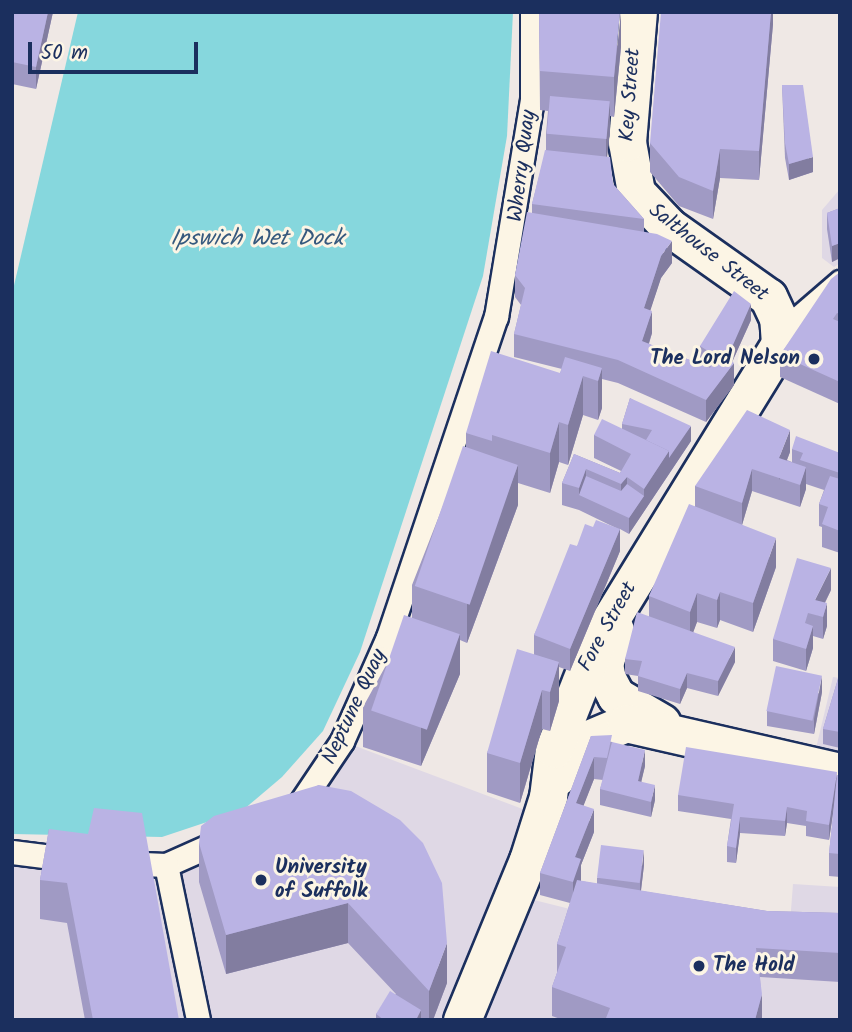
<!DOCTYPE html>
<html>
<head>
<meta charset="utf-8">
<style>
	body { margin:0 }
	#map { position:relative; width:852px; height:1032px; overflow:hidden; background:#efe8e5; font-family:Kalam,sans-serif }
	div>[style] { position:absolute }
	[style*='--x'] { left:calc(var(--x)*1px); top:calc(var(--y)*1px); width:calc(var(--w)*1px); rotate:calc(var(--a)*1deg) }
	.built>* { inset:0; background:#dfd8e5 }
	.water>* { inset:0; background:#86d7dd }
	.roads { filter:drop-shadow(2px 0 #1b2f5e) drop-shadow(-2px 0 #1b2f5e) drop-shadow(0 2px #1b2f5e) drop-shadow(0 -2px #1b2f5e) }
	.street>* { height:23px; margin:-11.5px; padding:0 11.5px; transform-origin:11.5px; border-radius:11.5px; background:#fcf5e5 }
	.primary>* { height:37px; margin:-18.5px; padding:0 18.5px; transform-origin:18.5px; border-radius:18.5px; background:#fcf5e5 }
	.wall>* { inset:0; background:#a09ac4 }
	.shaded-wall>* { inset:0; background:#827da0 }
	.building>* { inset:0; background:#bab3e4; transform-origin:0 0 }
	.dots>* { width:19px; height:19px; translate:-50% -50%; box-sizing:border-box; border:4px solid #fcf5e5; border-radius:50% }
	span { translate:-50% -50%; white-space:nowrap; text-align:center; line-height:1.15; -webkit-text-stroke:6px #fcf5e5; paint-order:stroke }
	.street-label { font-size:21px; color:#1b2f5e }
	.poi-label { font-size:21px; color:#1b2f5e; font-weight:700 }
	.right { translate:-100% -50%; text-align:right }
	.left { translate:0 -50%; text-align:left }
	.water-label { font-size:23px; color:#36597e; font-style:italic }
	.frame { position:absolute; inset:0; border:14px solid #1b2f5e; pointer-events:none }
	.scale { position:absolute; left:28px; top:42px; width:170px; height:32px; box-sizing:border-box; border:4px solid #1b2f5e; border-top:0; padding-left:9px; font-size:21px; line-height:24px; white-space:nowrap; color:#1b2f5e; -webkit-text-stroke:5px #fcf5e5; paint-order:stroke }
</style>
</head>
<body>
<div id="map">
	<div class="built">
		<div style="clip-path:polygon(840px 189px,840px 263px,834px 267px,822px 258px,822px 210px)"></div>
		<div style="clip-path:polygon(833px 677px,840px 678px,840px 775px,812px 765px)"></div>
		<div style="clip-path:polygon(342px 741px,533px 813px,530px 899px,594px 915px,790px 923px,793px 884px,840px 887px,840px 1020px,12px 1020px,12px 853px,166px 865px,299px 807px)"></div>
	</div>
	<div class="water">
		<div style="clip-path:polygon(78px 12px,513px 12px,507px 136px,483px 276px,360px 652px,323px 731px,282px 777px,243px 810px,162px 837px,12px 834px,12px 294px)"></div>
	</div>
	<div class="roads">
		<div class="street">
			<div style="--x:782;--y:332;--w:77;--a:-40.8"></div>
			<div style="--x:297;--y:808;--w:81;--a:-56.1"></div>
			<div style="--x:342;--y:741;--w:114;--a:-66.1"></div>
			<div style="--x:388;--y:637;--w:338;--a:-71.4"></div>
			<div style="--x:496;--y:317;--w:221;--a:-80.6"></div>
			<div style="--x:532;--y:99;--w:87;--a:-90"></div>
			<div style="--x:12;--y:852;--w:64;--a:7.2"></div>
			<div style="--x:120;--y:863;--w:46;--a:2.5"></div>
			<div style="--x:166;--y:865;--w:67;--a:-23.9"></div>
			<div style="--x:166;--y:865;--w:158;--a:78.3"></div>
		</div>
		<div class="primary">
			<div style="--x:615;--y:630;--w:36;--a:108"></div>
			<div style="--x:604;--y:664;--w:15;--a:79"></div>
			<div style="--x:607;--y:679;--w:19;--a:62"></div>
			<div style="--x:616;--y:696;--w:53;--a:30.4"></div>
			<div style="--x:557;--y:777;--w:36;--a:-62"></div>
			<div style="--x:574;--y:745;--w:56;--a:-22.9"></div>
			<div style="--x:626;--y:723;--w:220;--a:12.9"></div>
			<div style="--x:462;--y:1020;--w:173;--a:-67.6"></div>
			<div style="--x:528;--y:860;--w:66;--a:-72.4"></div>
			<div style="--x:548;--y:797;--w:48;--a:-82.9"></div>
			<div style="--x:554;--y:749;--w:114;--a:-68.4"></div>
			<div style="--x:596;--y:643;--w:351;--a:-58.4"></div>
			<div style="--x:780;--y:344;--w:26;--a:-94"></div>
			<div style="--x:778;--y:318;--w:23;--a:-115"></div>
			<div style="--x:768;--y:297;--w:121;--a:-144.7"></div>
			<div style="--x:669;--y:227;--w:48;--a:-133.3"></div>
			<div style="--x:636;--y:192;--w:51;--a:-100.2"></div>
			<div style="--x:627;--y:142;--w:130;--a:-85.2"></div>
		</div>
	</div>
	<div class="wall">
		<div style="clip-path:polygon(12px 12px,53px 12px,36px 89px,12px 84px)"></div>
		<div style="clip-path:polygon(539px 12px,621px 47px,614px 117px,610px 116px,610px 130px,607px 156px,613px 184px,644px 219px,644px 232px,672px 263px,661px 278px,650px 310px,652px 333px,649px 344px,710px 368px,700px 361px,700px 346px,751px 320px,732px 362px,734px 385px,706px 422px,618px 383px,602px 379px,602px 408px,598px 420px,583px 415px,568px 465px,559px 462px,550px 493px,518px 483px,518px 505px,467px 643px,460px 640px,460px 674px,421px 766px,363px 747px,363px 707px,412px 618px,412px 585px,466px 447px,466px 433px,560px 373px,562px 369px,514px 357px,514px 334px,521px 305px,515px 297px,515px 275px,532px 213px,532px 204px,546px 150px,546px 134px,548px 111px,540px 110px)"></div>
		<div style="clip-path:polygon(773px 12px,773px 24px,759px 180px,720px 178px,713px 219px,679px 206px,650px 172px,650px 143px)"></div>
		<div style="clip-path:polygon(782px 85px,813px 172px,789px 180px,785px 158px)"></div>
		<div style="clip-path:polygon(840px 208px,840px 258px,832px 262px,827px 229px,827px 213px)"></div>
		<div style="clip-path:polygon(840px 272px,840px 404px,780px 377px,780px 355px)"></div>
		<div style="clip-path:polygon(630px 398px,691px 441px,629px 534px,620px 529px,620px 551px,570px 671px,559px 667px,559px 701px,550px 731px,542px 729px,520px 803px,487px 792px,487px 753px,534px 654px,534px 635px,577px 546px,593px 527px,616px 528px,579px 510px,562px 505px,562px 483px,574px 454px,620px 473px,621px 471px,594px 458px,594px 435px,622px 429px,622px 424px)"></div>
		<div style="clip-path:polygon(792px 449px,840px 453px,840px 553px,822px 547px,822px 527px,819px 526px,819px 504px,824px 490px,806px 484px,806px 489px,800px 507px,752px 491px,742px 525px,776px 567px,753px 632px,720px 620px,717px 628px,697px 622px,693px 632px,735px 662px,718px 696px,687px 688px,680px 704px,638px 691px,638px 676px,625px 674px,625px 659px,649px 616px,649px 596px,695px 506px,695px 486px,790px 452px,787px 460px,792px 462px)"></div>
		<div style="clip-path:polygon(831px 590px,825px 603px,827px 626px,823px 639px,813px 636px,813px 648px,806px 671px,773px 661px,773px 639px)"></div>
		<div style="clip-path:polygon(840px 672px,840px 748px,823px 744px,823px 729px)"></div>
		<div style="clip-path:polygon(822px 692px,814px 734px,767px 726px,767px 711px)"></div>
		<div style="clip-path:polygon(591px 736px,612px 742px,645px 766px,641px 781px,655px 800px,651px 817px,600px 805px,600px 789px,603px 780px,594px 779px,583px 806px,594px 832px,581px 865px,581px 881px,597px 884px,597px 878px,644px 865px,641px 891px,767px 911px,840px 913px,840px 982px,760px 977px,762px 1020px,563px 1020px,552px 1016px,552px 987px,557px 973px,557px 944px,570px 903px,540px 895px,540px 873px)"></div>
		<div style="clip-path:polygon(840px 775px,840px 877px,829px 876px,829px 853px,835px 801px,829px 840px,806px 836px,806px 826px,787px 823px,785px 836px,740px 833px,736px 863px,727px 862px,727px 846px,731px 819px,678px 811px,678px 795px,837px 780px)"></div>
		<div style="clip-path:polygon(319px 785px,447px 983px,433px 1020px,376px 1020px,376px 1014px,396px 994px,348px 943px,226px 974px,199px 882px,199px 843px)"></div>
		<div style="clip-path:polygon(49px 829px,179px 1020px,85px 1020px,67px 923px,40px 919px,40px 880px)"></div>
	</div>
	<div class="shaded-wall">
		<div style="clip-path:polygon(48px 12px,53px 12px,36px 89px,36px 67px)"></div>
		<div style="clip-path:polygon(621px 12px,621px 47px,614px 117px,614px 77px)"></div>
		<div style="clip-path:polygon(771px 12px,773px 12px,773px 24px,759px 180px,759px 151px)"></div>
		<div style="clip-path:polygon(610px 101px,610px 130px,606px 167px,606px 139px)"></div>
		<div style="clip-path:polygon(720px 149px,720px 178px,713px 219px,713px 191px)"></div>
		<div style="clip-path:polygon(813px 157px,813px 172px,789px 180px,789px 164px)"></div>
		<div style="clip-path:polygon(672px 241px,672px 263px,661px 278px,644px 330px,644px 308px,661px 256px)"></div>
		<div style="clip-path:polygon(840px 243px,840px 258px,832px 262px,832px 246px)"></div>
		<div style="clip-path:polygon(751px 304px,751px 320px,729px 369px,718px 358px)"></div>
		<div style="clip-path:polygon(652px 311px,652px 333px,642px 364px,642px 341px)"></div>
		<div style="clip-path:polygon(734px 363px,734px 385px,706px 422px,706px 400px)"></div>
		<div style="clip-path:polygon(602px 368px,602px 408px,598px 420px,598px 381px)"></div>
		<div style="clip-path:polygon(583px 376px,583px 415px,568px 465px,568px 425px)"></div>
		<div style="clip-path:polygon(559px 422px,559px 462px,550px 493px,550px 453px)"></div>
		<div style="clip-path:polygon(691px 426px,691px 441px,629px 534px,629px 518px,644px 496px,644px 489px,669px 451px)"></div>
		<div style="clip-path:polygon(790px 430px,790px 452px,779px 480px,779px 458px)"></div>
		<div style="clip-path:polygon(518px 465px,518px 505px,467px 643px,467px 604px)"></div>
		<div style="clip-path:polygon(806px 467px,806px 489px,800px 507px,800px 485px)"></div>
		<div style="clip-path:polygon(586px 469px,586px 491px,579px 495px,579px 488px)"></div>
		<div style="clip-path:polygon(752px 469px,752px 491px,742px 525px,742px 503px)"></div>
		<div style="clip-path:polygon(627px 477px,627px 499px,621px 507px,621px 484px)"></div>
		<div style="clip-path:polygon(620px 529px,620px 551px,570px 671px,570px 649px)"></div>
		<div style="clip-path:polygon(776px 538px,776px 567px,753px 632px,753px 603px)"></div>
		<div style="clip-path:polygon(831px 568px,831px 590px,818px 616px,815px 600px)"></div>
		<div style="clip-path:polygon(720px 592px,720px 620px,717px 628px,717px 600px)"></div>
		<div style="clip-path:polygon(697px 593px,697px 622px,690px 641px,690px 612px)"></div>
		<div style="clip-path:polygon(827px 603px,827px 626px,823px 639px,823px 617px)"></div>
		<div style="clip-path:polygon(813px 626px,813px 648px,806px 671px,806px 649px)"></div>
		<div style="clip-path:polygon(460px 634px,460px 674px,421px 766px,421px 727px)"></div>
		<div style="clip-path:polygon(735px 647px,735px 662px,718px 696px,718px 681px)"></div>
		<div style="clip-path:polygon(559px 662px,559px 701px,550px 731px,550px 692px)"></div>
		<div style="clip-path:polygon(687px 673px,687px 688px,680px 704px,680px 689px)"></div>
		<div style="clip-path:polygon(822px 676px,822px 692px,814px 734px,814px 719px)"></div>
		<div style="clip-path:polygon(542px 690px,542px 729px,520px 803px,520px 763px)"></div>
		<div style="clip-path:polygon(645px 750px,645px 766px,638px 796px,638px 781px)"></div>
		<div style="clip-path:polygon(594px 757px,594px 779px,576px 825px,576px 803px)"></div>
		<div style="clip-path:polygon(837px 772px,837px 787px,829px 840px,829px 825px)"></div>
		<div style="clip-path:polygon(655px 785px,655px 800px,651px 817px,651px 802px)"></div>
		<div style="clip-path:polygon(787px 807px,787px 823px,785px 836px,785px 821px)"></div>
		<div style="clip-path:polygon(594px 809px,594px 832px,581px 865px,581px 881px,573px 904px,573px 882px,575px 857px)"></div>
		<div style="clip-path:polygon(740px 817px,740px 833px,736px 863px,736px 848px)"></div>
		<div style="clip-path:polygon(644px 850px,644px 865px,640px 898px,640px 883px)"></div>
		<div style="clip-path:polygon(348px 903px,348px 943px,226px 974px,226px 935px)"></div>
		<div style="clip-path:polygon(447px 943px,447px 983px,433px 1020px,429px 1020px,429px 991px)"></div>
		<div style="clip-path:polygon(762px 994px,762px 1020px,755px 1020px)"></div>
		<div style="clip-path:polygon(421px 1010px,421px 1020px,416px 1020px)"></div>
	</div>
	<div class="building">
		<div style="clip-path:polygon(12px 12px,48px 12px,36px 67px,12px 62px)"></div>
		<div style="clip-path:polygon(539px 12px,620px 12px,614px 77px,540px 71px)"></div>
		<div style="clip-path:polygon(661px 12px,771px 12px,759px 151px,720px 149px,713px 191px,679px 177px,650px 143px)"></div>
		<div style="clip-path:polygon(782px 85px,803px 85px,813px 157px,789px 164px,785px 143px)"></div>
		<div style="left:550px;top:96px;width:60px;height:38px;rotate:5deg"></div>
		<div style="clip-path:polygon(545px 150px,610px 157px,613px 184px,644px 219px,532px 204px)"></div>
		<div style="clip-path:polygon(840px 208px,840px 243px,832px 246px,827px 213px)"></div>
		<div style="clip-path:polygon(527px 212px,657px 234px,672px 241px,661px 256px,644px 308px,652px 311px,642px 341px,710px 368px,718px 351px,734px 363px,706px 400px,618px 360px,514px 334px,525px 288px,515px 275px)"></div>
		<div style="clip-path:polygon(840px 272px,840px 314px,837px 313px,833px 319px,840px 322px,840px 348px,838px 352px,840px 353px,840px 382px,780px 355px,831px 279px)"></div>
		<div style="clip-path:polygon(734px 291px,751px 304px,729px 354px,724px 355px,718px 351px,716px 356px,700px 346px)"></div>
		<div style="clip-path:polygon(491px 351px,560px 373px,565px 357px,602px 368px,598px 381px,583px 376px,568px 425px,559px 422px,550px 453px,492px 435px,492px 441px,466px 433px)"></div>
		<div style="clip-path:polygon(630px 398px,691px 426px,669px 458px,669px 451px,646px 440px,652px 430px,622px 424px)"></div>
		<div style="clip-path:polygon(747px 410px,790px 430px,779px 458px,806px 467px,800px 485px,752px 469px,742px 503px,695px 486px)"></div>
		<div style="clip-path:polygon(602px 419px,669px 451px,644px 489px,627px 477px,621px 484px,586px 469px,579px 488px,562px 483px,574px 454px,620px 473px,631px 454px,594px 435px)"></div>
		<div style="clip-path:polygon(796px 436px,840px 453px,840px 473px,800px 460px,803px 453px,792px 449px)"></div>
		<div style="left:463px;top:446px;width:58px;height:148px;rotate:19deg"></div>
		<div style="clip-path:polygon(586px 476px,621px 491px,627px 484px,644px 496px,629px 518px,579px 495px)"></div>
		<div style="clip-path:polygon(830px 476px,840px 479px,840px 531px,822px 524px,828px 507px,819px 504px)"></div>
		<div style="clip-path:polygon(689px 504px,776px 538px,753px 603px,720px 592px,717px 600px,697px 593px,690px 612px,649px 596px)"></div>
		<div style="clip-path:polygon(596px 520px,620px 529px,570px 649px,534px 635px,570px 544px,577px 546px,585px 524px,593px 527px)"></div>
		<div style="clip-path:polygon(797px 558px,831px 568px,815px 600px,827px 603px,823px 617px,808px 613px,805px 623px,813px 626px,806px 649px,773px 639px)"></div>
		<div style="clip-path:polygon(637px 612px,735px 647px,718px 681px,687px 673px,680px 689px,638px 676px,642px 661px,625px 659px)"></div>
		<div style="left:404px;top:615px;width:59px;height:101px;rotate:19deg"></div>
		<div style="clip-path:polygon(517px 649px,559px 662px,550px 692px,542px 690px,520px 763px,487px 753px)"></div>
		<div style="left:776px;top:666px;width:47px;height:46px;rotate:12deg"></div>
		<div style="clip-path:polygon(840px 672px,840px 732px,823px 729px)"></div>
		<div style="clip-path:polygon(612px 735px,607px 758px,594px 757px,576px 803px,594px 809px,575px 857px,581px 859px,573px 882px,540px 873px,591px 736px)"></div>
		<div style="clip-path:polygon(612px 742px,645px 750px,638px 781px,655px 785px,651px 802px,600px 789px)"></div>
		<div style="clip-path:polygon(686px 747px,837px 772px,829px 825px,806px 821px,807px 811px,787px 807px,785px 821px,740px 817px,736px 848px,727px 846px,734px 804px,678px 795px)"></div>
		<div style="clip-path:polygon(837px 775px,840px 775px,840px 854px,829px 853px)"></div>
		<div style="clip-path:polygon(319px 785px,351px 791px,400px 820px,423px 843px,442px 883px,447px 943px,429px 991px,348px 903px,226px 935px,199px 843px,201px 826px,214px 816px)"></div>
		<div style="clip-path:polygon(94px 808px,142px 813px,179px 1020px,93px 1020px,67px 883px,40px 880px,49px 829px,88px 834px)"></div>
		<div style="left:601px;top:845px;width:43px;height:33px;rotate:7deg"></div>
		<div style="clip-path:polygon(577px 880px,767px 911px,840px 913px,840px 953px,756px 948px,762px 994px,755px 1020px,614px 1020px,606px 1018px,610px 1008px,552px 987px,566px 947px,557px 944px)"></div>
		<div style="clip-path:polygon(390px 991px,421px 1010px,416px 1020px,384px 1020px,376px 1014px)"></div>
	</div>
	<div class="dots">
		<div style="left:814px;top:359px;background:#1b2f5e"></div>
		<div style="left:261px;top:880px;background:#1b2f5e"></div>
		<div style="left:699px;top:966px;background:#1b2f5e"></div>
	</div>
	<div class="street-label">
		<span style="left:631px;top:95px;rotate:-86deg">Key Street</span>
		<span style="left:523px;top:166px;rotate:-83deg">Wherry Quay</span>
		<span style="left:708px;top:253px;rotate:38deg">Salthouse Street</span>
		<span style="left:608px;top:627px;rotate:-61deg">Fore Street</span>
		<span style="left:355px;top:707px;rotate:-65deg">Neptune Quay</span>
	</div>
	<div class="poi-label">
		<span class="right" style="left:800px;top:359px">The Lord Nelson</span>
		<span class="left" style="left:275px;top:880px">University<br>of Suffolk</span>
		<span class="left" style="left:713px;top:966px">The Hold</span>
	</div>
	<div class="water-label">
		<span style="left:257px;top:239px">Ipswich Wet Dock</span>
	</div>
	<div class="frame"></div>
	<div class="scale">50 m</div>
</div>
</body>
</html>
